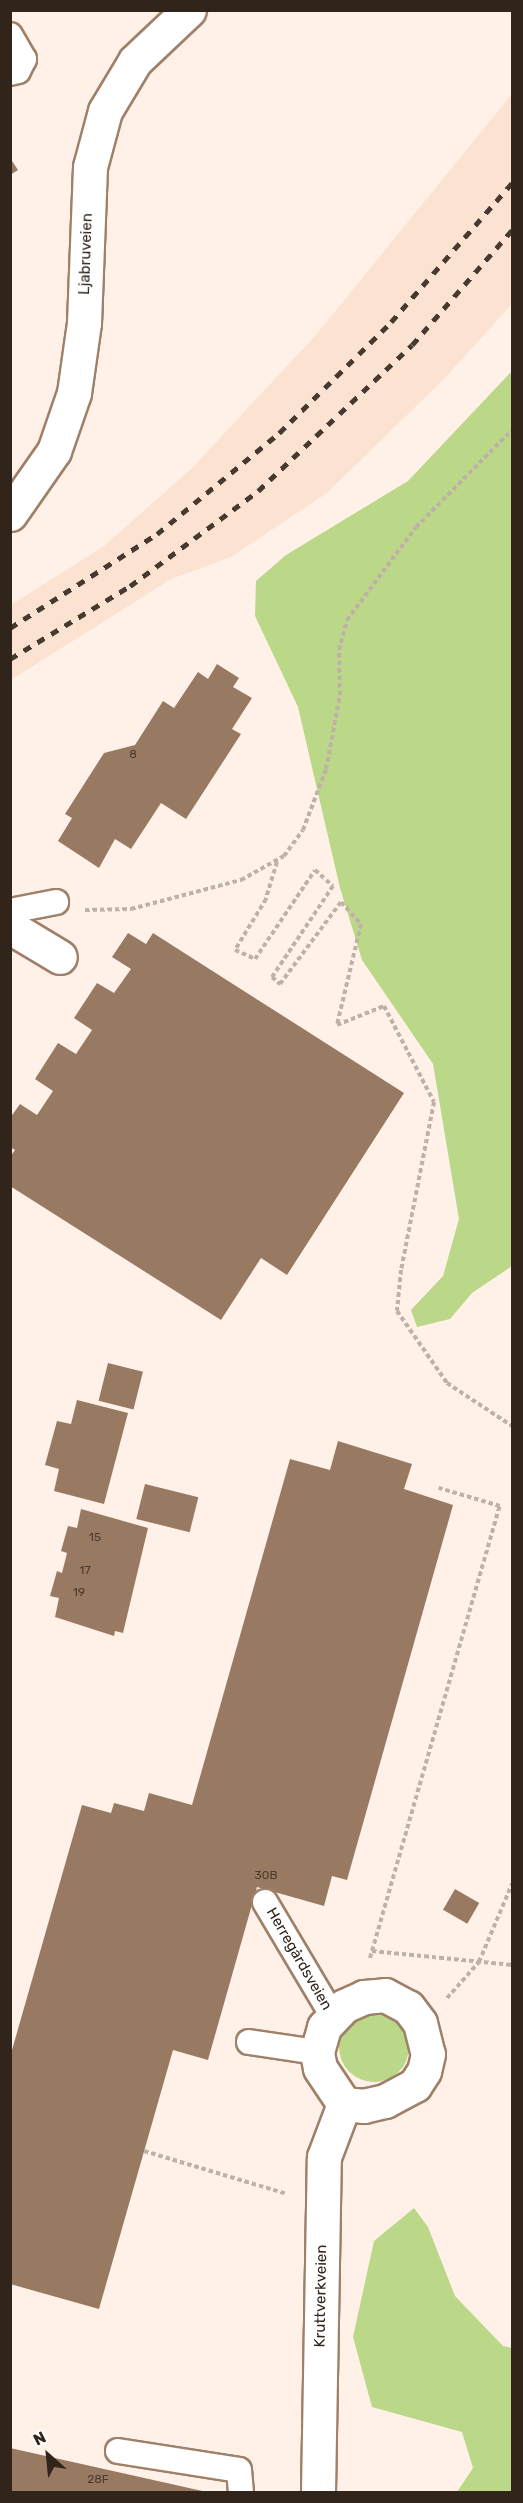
<!DOCTYPE html>
<html>
<head>
<meta charset="utf-8">
<style>
	body { margin:0 }
	#map { position:relative; width:523px; height:2503px; overflow:hidden; background:#fff1e7; font-family:Rubik,sans-serif }
	div>[style] { position:absolute }
	[style*='--x'] { left:calc(var(--x)*1px); top:calc(var(--y)*1px); width:calc(var(--w)*1px); rotate:calc(var(--a)*1deg) }
	.built>* { inset:0; background:#fce3d1 }
	.green>* { inset:0; background:#bad887 }
	.round { border-radius:50% }
	.building>* { inset:0; background:#987a63; transform-origin:0 0 }
	.path>* { height:4px; margin-top:-2px; transform-origin:0; background:repeating-linear-gradient(90deg,#bfb1a7 0 4.5px,transparent 0 7.5px) }
	.roads { filter:drop-shadow(2px 0 #9f816a) drop-shadow(-2px 0 #9f816a) drop-shadow(0 2px #9f816a) drop-shadow(0 -2px #9f816a) }
	.service>* { height:24px; margin:-12px; padding:0 12px; transform-origin:12px; border-radius:12px; background:#fff }
	.minor>* { height:33px; margin:-16.5px; padding:0 16.5px; transform-origin:16.5px; border-radius:16.5px; background:#fff }
	.tertiary>* { height:33px; margin:-16.5px; padding:0 16.5px; transform-origin:16.5px; border-radius:16.5px; background:#fff }
	.rail>* { height:4.5px; margin-top:-2.25px; transform-origin:0; background:repeating-linear-gradient(90deg,#463930 0 8px,transparent 0 16px) }
	span { translate:-50% -50%; white-space:nowrap; text-align:center; line-height:1.15; -webkit-text-stroke:4.5px #fff; paint-order:stroke }
	.number-label { font-size:12px; color:#4b3a2d }
	.number-label span { -webkit-text-stroke-width:0 }
	.street-label { font-size:15px; color:#31241b }
	.frame { position:absolute; inset:0; border:12px solid #31241b; pointer-events:none }
	.north { position:absolute; left:18px; top:2425px; width:60px; height:60px; -webkit-text-stroke:4px #fff; paint-order:stroke; rotate:333deg; font-size:16px; font-weight:700; line-height:24px; text-align:center; color:#31241b }
	.north::after { content:''; display:block; margin:auto; width:21px; height:27px; background:#31241b; clip-path:polygon(50% 0,100% 100%,50% 72%,0 100%) }
</style>
</head>
<body>
<div id="map">
	<div class="built">
		<div style="clip-path:polygon(512px 94px,512px 304px,444px 379px,327px 493px,231px 557px,171px 579px,11px 680px,11px 605px,104px 546px,191px 469px,315px 336px)"></div>
	</div>
	<div class="green">
		<div style="clip-path:polygon(512px 371px,512px 1266px,472px 1293px,450px 1319px,417px 1327px,411px 1310px,443px 1276px,459px 1219px,433px 1064px,362px 960px,340px 888px,298px 707px,255px 616px,256px 581px,286px 555px,408px 481px)"></div>
		<div class="round" style="left:339px;top:2012px;width:70px;height:70px"></div>
		<div style="clip-path:polygon(414px 2208px,428px 2227px,455px 2296px,503px 2346px,512px 2348px,512px 2492px,457px 2492px,473px 2468px,462px 2432px,372px 2407px,353px 2337px,374px 2241px)"></div>
	</div>
	<div class="building">
		<div style="clip-path:polygon(10px 158px,18px 170px,10px 175px)"></div>
		<div style="clip-path:polygon(217px 664px,239px 678px,233px 687px,252px 698px,232px 729px,241px 734px,186px 819px,161px 803px,131px 849px,115px 839px,99px 868px,58px 841px,72px 818px,65px 814px,104px 753px,135px 745px,163px 701px,174px 708px,198px 672px,208px 679px)"></div>
		<div style="clip-path:polygon(128px 933px,146px 944px,153px 933px,404px 1093px,287px 1275px,261px 1258px,221px 1320px,10px 1186px,10px 1157px,15px 1150px,10px 1147px,10px 1118px,20px 1104px,37px 1115px,53px 1091px,35px 1079px,58px 1043px,76px 1054px,92px 1030px,74px 1018px,97px 983px,114px 993px,131px 969px,112px 957px)"></div>
		<div style="left:108px;top:1363px;width:36px;height:39px;rotate:14deg"></div>
		<div style="clip-path:polygon(77px 1400px,128px 1413px,104px 1504px,54px 1491px,59px 1469px,45px 1465px,57px 1421px,71px 1424px)"></div>
		<div style="clip-path:polygon(338px 1441px,412px 1464px,404px 1489px,453px 1505px,347px 1880px,332px 1876px,324px 1906px,257px 1887px,208px 2060px,173px 2050px,99px 2309px,10px 2284px,10px 2057px,82px 1805px,111px 1813px,114px 1803px,144px 1811px,149px 1793px,192px 1805px,290px 1459px,330px 1470px)"></div>
		<div style="left:145px;top:1484px;width:55px;height:36px;rotate:14deg"></div>
		<div style="clip-path:polygon(81px 1509px,148px 1528px,123px 1633px,115px 1631px,114px 1636px,55px 1617px,59px 1598px,50px 1596px,57px 1571px,62px 1573px,67px 1553px,61px 1551px,68px 1526px,77px 1528px)"></div>
		<div style="left:455px;top:1889px;width:28px;height:24px;rotate:30deg"></div>
		<div style="clip-path:polygon(10px 2448px,207px 2492px,10px 2492px)"></div>
	</div>
	<div class="path">
		<div style="--x:277;--y:862;--w:39;--a:107"></div>
		<div style="--x:266;--y:899;--w:60;--a:121.3"></div>
		<div style="--x:235;--y:950;--w:22;--a:24"></div>
		<div style="--x:255;--y:959;--w:107;--a:-56"></div>
		<div style="--x:315;--y:870;--w:24;--a:42"></div>
		<div style="--x:333;--y:886;--w:110;--a:123.8"></div>
		<div style="--x:272;--y:977;--w:11;--a:41"></div>
		<div style="--x:280;--y:984;--w:102;--a:-53.4"></div>
		<div style="--x:341;--y:902;--w:30;--a:48"></div>
		<div style="--x:361;--y:924;--w:104;--a:103.4"></div>
		<div style="--x:337;--y:1025;--w:51;--a:-22"></div>
		<div style="--x:384;--y:1006;--w:108;--a:62.5"></div>
		<div style="--x:434;--y:1102;--w:171;--a:101.1"></div>
		<div style="--x:401;--y:1270;--w:41;--a:95.6"></div>
		<div style="--x:397;--y:1311;--w:88;--a:55.2"></div>
		<div style="--x:447;--y:1383;--w:78;--a:33.5"></div>
		<div style="--x:85;--y:910;--w:46;--a:-1.2"></div>
		<div style="--x:131;--y:909;--w:114;--a:-14.8"></div>
		<div style="--x:241;--y:880;--w:49;--a:-29.2"></div>
		<div style="--x:284;--y:856;--w:32;--a:-54"></div>
		<div style="--x:303;--y:830;--w:65;--a:-69.3"></div>
		<div style="--x:326;--y:769;--w:75;--a:-79.3"></div>
		<div style="--x:340;--y:695;--w:45;--a:-91.3"></div>
		<div style="--x:339;--y:650;--w:31;--a:-75"></div>
		<div style="--x:347;--y:620;--w:116;--a:-53.4"></div>
		<div style="--x:416;--y:527;--w:136;--a:-45.3"></div>
		<div style="--x:372;--y:1951;--w:141;--a:5.7"></div>
		<div style="--x:370;--y:1958;--w:470;--a:-74"></div>
		<div style="--x:500;--y:1506;--w:64;--a:-163.6"></div>
		<div style="--x:447;--y:1998;--w:48;--a:-48.4"></div>
		<div style="--x:479;--y:1962;--w:85;--a:-67.1"></div>
		<div style="--x:144;--y:2151;--w:149;--a:16.7"></div>
	</div>
	<div class="roads">
		<div class="service">
			<div style="--x:10;--y:35;--w:28;--a:60"></div>
			<div style="--x:24;--y:59;--w:13;--a:117"></div>
			<div style="--x:18;--y:71;--w:8;--a:166"></div>
			<div style="--x:10;--y:911;--w:47;--a:-11.1"></div>
			<div style="--x:265;--y:1902;--w:131;--a:59.3"></div>
			<div style="--x:249;--y:2042;--w:69;--a:8.4"></div>
			<div style="--x:118;--y:2451;--w:122;--a:8.9"></div>
			<div style="--x:239;--y:2470;--w:22;--a:85"></div>
		</div>
		<div class="minor">
			<div style="--x:10;--y:927;--w:58;--a:31"></div>
			<div style="--x:385;--y:1995;--w:26;--a:28"></div>
			<div style="--x:408;--y:2007;--w:20;--a:53"></div>
			<div style="--x:420;--y:2023;--w:32;--a:76"></div>
			<div style="--x:428;--y:2054;--w:17;--a:103"></div>
			<div style="--x:424;--y:2071;--w:17;--a:123"></div>
			<div style="--x:415;--y:2085;--w:34;--a:152"></div>
			<div style="--x:385;--y:2101;--w:22;--a:167"></div>
			<div style="--x:364;--y:2106;--w:20;--a:-174"></div>
			<div style="--x:344;--y:2104;--w:43;--a:-123.7"></div>
			<div style="--x:320;--y:2068;--w:16;--a:-101"></div>
			<div style="--x:317;--y:2052;--w:26;--a:-74"></div>
			<div style="--x:324;--y:2027;--w:29;--a:-46"></div>
			<div style="--x:344;--y:2006;--w:22;--a:-24"></div>
			<div style="--x:364;--y:1997;--w:21;--a:-5"></div>
			<div style="--x:318;--y:2492;--w:335;--a:-89"></div>
			<div style="--x:324;--y:2157;--w:57;--a:-69.3"></div>
		</div>
		<div class="tertiary">
			<div style="--x:10;--y:514;--w:77;--a:-55.1"></div>
			<div style="--x:54;--y:451;--w:61;--a:-71"></div>
			<div style="--x:74;--y:393;--w:71;--a:-81.9"></div>
			<div style="--x:84;--y:323;--w:156;--a:-87.8"></div>
			<div style="--x:90;--y:167;--w:58;--a:-75"></div>
			<div style="--x:105;--y:111;--w:58;--a:-59"></div>
			<div style="--x:135;--y:61;--w:74;--a:-43.4"></div>
		</div>
	</div>
	<div class="rail">
		<div style="--x:10;--y:628;--w:174;--a:-32.6"></div>
		<div style="--x:157;--y:534;--w:158;--a:-39.6"></div>
		<div style="--x:279;--y:433;--w:158;--a:-44.7"></div>
		<div style="--x:391;--y:322;--w:184;--a:-49"></div>
		<div style="--x:10;--y:659;--w:140;--a:-31.3"></div>
		<div style="--x:130;--y:586;--w:159;--a:-36.6"></div>
		<div style="--x:258;--y:491;--w:212;--a:-43.5"></div>
		<div style="--x:412;--y:345;--w:152;--a:-49"></div>
	</div>
	<div class="number-label">
		<span style="left:133px;top:755px">8</span>
		<span style="left:95px;top:1538px">15</span>
		<span style="left:85px;top:1571px">17</span>
		<span style="left:79px;top:1593px">19</span>
		<span style="left:266px;top:1876px">30B</span>
		<span style="left:98px;top:2480px">28F</span>
	</div>
	<div class="street-label">
		<span style="left:86px;top:254px;rotate:-88deg">Ljabruveien</span>
		<span style="left:299px;top:1959px;rotate:60deg">Herregårdsveien</span>
		<span style="left:321px;top:2296px;rotate:-89deg">Kruttverkveien</span>
	</div>
	<div class="frame"></div>
	<div class="north">N</div>
</div>
</body>
</html>
